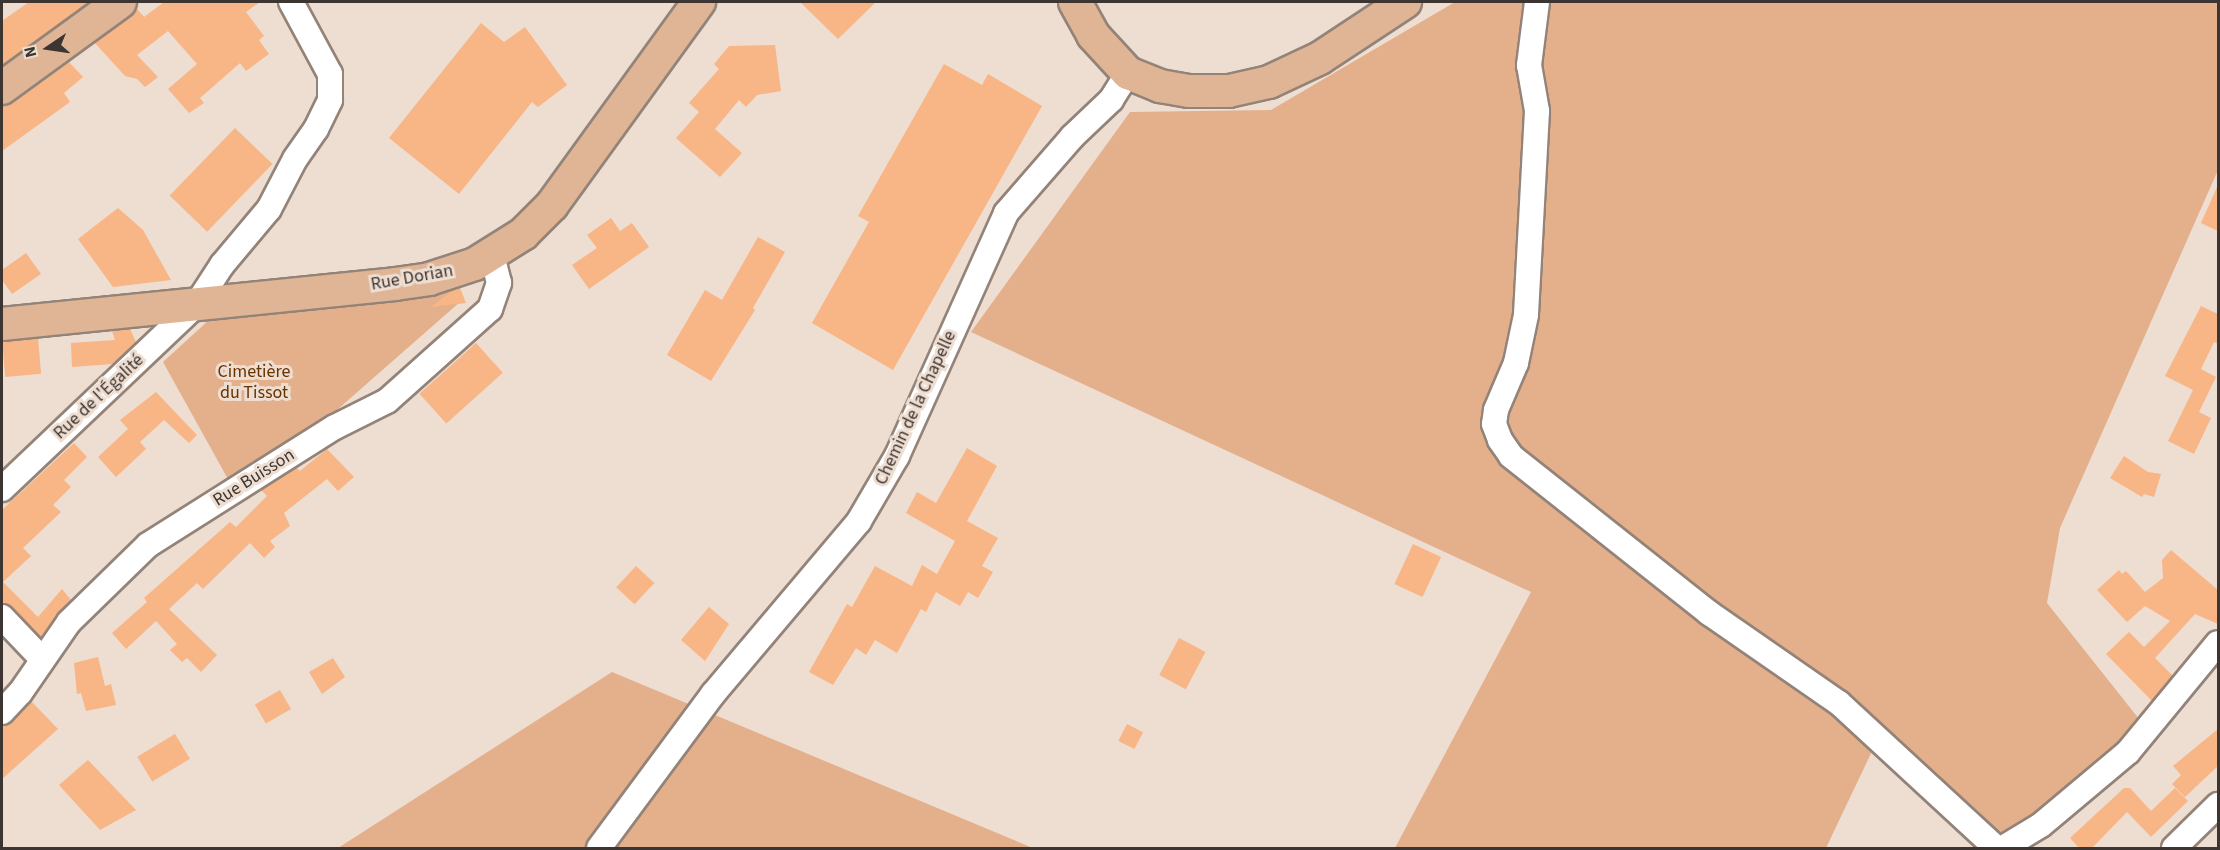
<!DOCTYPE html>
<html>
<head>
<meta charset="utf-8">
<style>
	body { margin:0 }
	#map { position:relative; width:2220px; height:850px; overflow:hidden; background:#eeddd1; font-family:"Source Sans 3",sans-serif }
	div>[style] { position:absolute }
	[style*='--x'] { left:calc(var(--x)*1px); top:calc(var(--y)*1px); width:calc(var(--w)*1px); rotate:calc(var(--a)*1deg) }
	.green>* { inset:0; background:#e4b08c }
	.building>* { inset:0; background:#f8b585; transform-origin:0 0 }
	.roads { filter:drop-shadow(2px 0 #938378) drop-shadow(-2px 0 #938378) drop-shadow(0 2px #938378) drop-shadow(0 -2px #938378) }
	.minor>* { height:24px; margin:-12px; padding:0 12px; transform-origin:12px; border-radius:12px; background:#fff }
	.major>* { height:32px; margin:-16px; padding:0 16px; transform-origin:16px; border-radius:16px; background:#dfb595 }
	span { translate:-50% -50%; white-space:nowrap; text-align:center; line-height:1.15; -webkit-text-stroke:6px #eeddd1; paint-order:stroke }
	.street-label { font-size:18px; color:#3c3531 }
	.park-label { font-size:18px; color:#673300 }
	.frame { position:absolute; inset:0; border:3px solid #3c3531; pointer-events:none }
	.north { position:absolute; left:18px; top:18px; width:60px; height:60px; -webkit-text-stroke:4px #eeddd1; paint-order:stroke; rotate:257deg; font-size:16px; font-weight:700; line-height:24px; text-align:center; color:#3c3531 }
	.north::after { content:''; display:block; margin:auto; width:21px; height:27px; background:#3c3531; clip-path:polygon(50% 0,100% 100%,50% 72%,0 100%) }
</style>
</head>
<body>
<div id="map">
	<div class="green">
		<div style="clip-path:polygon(1455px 2px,2218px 2px,2218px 170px,2060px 528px,2047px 603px,2143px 724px,2029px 848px,1983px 848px,1875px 745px,1826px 848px,1395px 848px,1531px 592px,971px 332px,1130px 112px,1271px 110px)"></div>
		<div style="clip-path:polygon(454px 290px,458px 291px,460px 302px,330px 416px,229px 481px,163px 362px,210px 319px)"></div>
		<div style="clip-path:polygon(612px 672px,1033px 848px,338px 848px)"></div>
	</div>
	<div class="building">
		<div style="clip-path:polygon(29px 2px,90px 2px,2px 66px,2px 21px)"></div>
		<div style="clip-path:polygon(164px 2px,260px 2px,246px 12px,264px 36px,259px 40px,269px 54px,246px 71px,240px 63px,200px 98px,204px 103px,189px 113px,168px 89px,197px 64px,168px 31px,137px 55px,158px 77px,145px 87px,137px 79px,125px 76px,95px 43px,137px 9px,144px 17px)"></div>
		<div style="clip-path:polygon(800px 2px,876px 2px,838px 39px)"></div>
		<div style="clip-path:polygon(481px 23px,504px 42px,525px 27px,567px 85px,538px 107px,532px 102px,459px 194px,389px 138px)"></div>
		<div style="clip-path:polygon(775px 45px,781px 91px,757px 95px,746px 107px,739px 100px,715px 129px,742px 153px,720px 177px,676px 138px,699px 112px,689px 103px,719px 69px,714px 64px,729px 46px)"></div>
		<div style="clip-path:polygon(69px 62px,83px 77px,64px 93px,70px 102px,2px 151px,2px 106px,13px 103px)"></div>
		<div style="clip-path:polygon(944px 64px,982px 85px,988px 74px,1042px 106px,893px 370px,812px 323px,869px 222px,858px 216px)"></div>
		<div style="left:235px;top:128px;width:52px;height:94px;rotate:44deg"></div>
		<div style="clip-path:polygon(2218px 185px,2218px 231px,2201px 223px)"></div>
		<div style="clip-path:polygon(118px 208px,143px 230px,171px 280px,113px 287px,78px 239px)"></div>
		<div style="clip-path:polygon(611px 218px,620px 231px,632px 223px,649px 247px,589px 289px,572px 265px,597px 248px,587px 235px)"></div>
		<div style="clip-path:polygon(758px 237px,785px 252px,753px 308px,755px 310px,711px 381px,667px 355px,705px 290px,722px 300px)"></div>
		<div style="clip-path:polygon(26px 253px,41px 274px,12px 294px,2px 280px,2px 270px)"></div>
		<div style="clip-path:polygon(460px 288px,466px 303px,431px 307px,452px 291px)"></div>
		<div style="clip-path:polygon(2201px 306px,2218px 314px,2218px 344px,2214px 342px,2201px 369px,2216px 377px,2199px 412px,2211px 418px,2194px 454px,2168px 441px,2193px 390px,2165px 376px)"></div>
		<div style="clip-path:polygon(130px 329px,136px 342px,113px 364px,72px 367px,71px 343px,115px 340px,112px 331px)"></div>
		<div style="left:38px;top:338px;width:36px;height:36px;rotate:85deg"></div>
		<div style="left:476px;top:343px;width:40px;height:76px;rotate:48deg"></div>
		<div style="clip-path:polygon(156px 392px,197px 435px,189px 443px,164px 420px,140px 442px,146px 449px,116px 477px,98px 457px,128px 429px,120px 420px)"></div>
		<div style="clip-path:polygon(74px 443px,87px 457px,64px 480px,71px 487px,53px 505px,61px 512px,23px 548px,31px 556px,3px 582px,38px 617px,62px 589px,71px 600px,41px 637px,12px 607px,2px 602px,2px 510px)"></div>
		<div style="clip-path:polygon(967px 448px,997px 466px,967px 521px,998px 538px,982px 566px,993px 572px,978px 598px,968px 592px,960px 606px,936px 592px,926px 612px,921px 609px,897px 653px,875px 640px,866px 655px,856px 648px,833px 685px,809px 672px,847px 604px,852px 607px,875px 566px,912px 586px,922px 565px,937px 574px,955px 541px,906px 513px,917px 492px,936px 503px)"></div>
		<div style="clip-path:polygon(327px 449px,354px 477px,338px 491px,327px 479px,284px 513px,290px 526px,270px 541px,275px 547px,264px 558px,250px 543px,203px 589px,197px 583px,169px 609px,217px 655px,201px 672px,187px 658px,182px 662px,170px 650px,177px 644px,156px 621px,126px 649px,112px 633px,147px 602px,144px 598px,230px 522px,236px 527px,267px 496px,261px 490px,297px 468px,300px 471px)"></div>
		<div style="clip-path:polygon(2124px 456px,2148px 472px,2161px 474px,2154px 497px,2144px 494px,2142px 497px,2110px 478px)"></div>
		<div style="left:1413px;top:544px;width:31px;height:44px;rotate:25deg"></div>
		<div style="clip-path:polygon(2171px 550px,2218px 590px,2218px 624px,2195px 614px,2155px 658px,2173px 676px,2152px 701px,2106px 654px,2129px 632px,2144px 647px,2170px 621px,2145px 606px,2127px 622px,2097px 590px,2119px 570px,2122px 574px,2126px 571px,2145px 592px,2163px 578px,2162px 560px)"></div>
		<div style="left:636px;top:566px;width:25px;height:29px;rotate:43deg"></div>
		<div style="clip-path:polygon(709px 607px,729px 624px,705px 661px,681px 640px)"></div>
		<div style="left:1179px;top:638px;width:30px;height:42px;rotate:28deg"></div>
		<div style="clip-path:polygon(98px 657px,105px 686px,111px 684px,116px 705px,86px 711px,81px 693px,77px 694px,74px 663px)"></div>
		<div style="clip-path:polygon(333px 658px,345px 677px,322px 694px,309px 672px)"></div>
		<div style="left:280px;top:690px;width:22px;height:29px;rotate:60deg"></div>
		<div style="clip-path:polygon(31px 701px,58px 729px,2px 779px,2px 726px,12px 722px)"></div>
		<div style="left:1127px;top:724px;width:18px;height:19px;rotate:27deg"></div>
		<div style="clip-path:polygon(2218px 729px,2218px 766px,2185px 797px,2172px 784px,2181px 775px,2173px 766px)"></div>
		<div style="left:175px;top:734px;width:29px;height:44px;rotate:59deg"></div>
		<div style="clip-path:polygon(88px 760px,136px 810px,100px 830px,59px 785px)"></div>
		<div style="clip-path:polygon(2124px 788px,2130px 788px,2151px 811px,2175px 788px,2188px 801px,2151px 837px,2127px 812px,2091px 849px,2080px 849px,2070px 838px)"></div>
	</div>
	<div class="roads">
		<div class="minor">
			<div style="--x:1537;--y:2;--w:64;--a:97.2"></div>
			<div style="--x:1529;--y:65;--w:47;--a:80.1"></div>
			<div style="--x:1537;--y:111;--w:204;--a:93.1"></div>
			<div style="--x:1526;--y:315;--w:49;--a:101.8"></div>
			<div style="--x:1516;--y:363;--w:51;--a:113.1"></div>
			<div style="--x:1496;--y:410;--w:14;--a:98"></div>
			<div style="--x:1494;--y:424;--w:17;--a:69"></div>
			<div style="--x:1500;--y:440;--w:19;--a:55"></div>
			<div style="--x:1511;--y:456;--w:253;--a:38.4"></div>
			<div style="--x:1709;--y:613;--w:158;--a:34.7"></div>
			<div style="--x:1839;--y:703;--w:214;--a:42.7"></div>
			<div style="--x:2;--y:489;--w:267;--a:-43.5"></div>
			<div style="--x:196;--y:305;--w:48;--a:-57"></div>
			<div style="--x:222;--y:265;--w:73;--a:-50"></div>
			<div style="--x:269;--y:209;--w:56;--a:-62.5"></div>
			<div style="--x:295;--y:159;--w:37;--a:-55"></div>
			<div style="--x:316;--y:129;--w:32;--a:-64"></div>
			<div style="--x:330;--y:100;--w:26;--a:-90"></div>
			<div style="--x:330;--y:74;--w:82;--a:-118.4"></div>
			<div style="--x:2;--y:617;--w:57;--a:46.4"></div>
			<div style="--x:2;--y:712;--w:26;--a:-47"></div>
			<div style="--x:20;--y:693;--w:86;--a:-55.4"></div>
			<div style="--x:69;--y:622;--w:110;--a:-44.3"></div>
			<div style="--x:148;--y:545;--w:221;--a:-32.3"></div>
			<div style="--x:335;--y:427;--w:58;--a:-26.6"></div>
			<div style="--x:387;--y:401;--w:138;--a:-41.8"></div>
			<div style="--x:490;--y:309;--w:28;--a:-71"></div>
			<div style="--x:499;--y:283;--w:29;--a:-104"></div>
			<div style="--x:599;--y:848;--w:192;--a:-53.5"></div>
			<div style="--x:713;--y:694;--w:226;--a:-49.8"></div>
			<div style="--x:859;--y:521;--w:75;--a:-59.7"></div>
			<div style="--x:897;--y:456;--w:266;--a:-65.8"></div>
			<div style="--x:1006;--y:213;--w:101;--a:-49"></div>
			<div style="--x:1072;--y:137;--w:54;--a:-43.5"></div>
			<div style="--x:1111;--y:100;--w:32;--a:-58"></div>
			<div style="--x:2003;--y:848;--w:44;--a:-31.2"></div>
			<div style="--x:2041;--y:825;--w:114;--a:-40"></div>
			<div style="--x:2128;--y:752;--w:141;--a:-50.5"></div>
			<div style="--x:2174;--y:848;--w:62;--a:-44.3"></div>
		</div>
		<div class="major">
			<div style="--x:1075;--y:2;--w:38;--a:61"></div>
			<div style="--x:1093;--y:35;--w:52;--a:47.4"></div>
			<div style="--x:1128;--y:73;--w:35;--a:22"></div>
			<div style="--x:1160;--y:86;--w:29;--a:10"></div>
			<div style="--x:1189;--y:91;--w:40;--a:0"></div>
			<div style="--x:1229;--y:91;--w:41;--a:-12.7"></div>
			<div style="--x:1269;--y:82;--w:56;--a:-25.2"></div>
			<div style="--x:1320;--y:58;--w:102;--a:-33.4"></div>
			<div style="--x:2;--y:88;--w:146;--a:-36.1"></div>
			<div style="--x:2;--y:324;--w:395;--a:-5.8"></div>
			<div style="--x:395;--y:284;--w:34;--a:-8"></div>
			<div style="--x:429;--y:279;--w:48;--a:-18.1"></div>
			<div style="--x:475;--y:264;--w:57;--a:-32"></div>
			<div style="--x:523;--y:234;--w:41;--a:-45"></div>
			<div style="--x:552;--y:205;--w:251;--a:-54.1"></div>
		</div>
	</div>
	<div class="street-label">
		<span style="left:412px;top:278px;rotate:-10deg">Rue Dorian</span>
		<span style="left:99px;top:397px;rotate:-43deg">Rue de l'Égalité</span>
		<span style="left:916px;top:408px;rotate:-65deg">Chemin de la Chapelle</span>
		<span style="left:254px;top:478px;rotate:-32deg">Rue Buisson</span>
	</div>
	<div class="park-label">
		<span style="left:254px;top:383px">Cimetière<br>du Tissot</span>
	</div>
	<div class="frame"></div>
	<div class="north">N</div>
</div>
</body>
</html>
